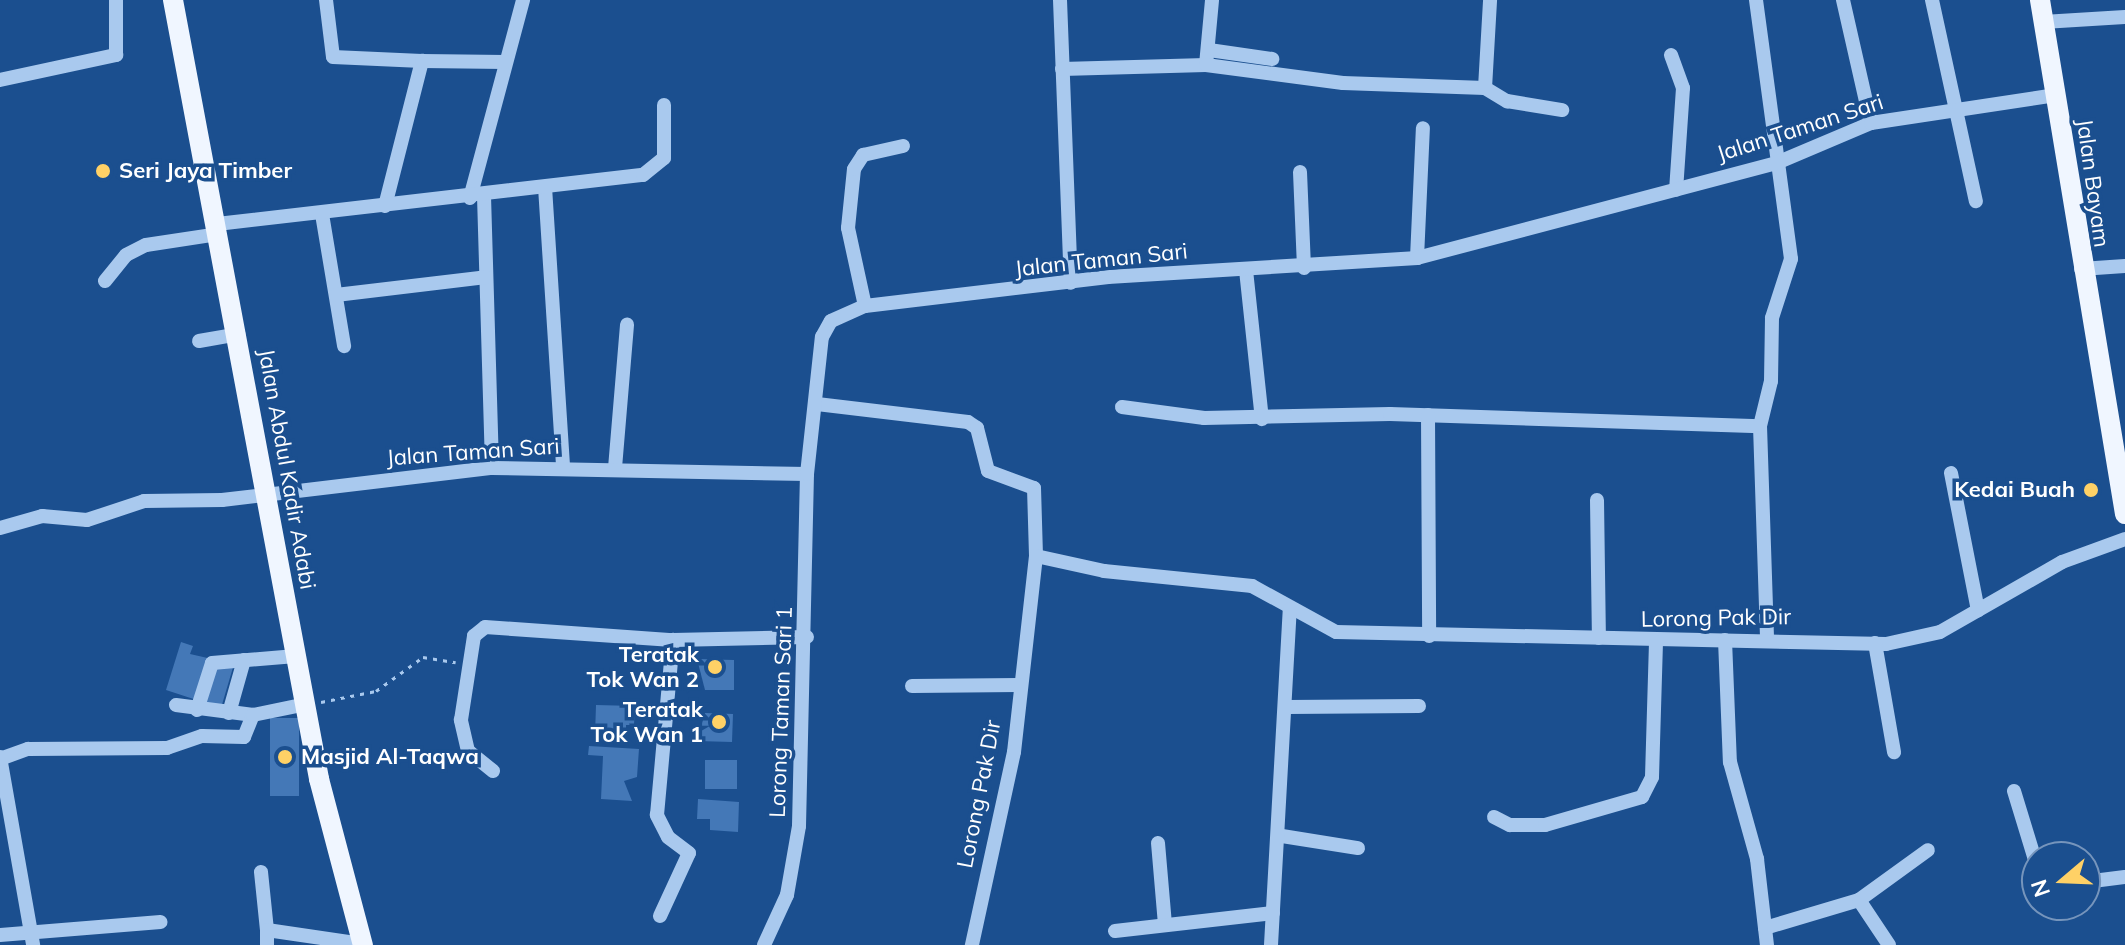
<!DOCTYPE html>
<html>
<head>
<meta charset="utf-8">
<style>
	body { margin:0 }
	#map { position:relative; width:2125px; height:945px; overflow:hidden; background:#1b4f8f; font-family:Mulish,sans-serif }
	div>[style] { position:absolute }
	[style*='--x'] { left:calc(var(--x)*1px); top:calc(var(--y)*1px); width:calc(var(--w)*1px); rotate:calc(var(--a)*1deg) }
	.building>* { inset:0; background:#4478b7; transform-origin:0 0 }
	.path>* { height:3px; margin-top:-1.5px; transform-origin:0; background:repeating-linear-gradient(90deg,#a9c9ee 0 4px,transparent 0 10px) }
	.minor>* { height:14px; margin:-7px; padding:0 7px; transform-origin:7px; border-radius:7px; background:#a9c9ee }
	.major>* { height:20px; margin:-10px; padding:0 10px; transform-origin:10px; border-radius:10px; background:#f0f6ff }
	.dots>* { width:22px; height:22px; translate:-50% -50%; box-sizing:border-box; border:4px solid #1b4f8f; border-radius:50% }
	span { translate:-50% -50%; white-space:nowrap; text-align:center; line-height:1.15; -webkit-text-stroke:7px #1b4f8f; paint-order:stroke }
	.street-label { font-size:22px; color:#fff }
	.poi-label { font-size:22px; color:#fff; font-weight:700 }
	.left { translate:0 -50%; text-align:left }
	.right { translate:-100% -50%; text-align:right }
	.north { position:absolute; left:2021px; top:841px; width:80px; height:80px; box-sizing:border-box; background:#1b4f8f; border:2px solid #7695bc; border-radius:50%; rotate:251deg; font-size:22px; font-weight:700; line-height:32px; text-align:center; color:#fff }
	.north::after { content:''; display:block; margin:auto; width:28px; height:36px; background:#ffd166; clip-path:polygon(50% 0,100% 100%,50% 72%,0 100%) }
</style>
</head>
<body>
<div id="map">
	<div class="building">
		<div style="clip-path:polygon(181px 642px,193px 646px,190px 654px,234px 664px,221px 708px,166px 690px)"></div>
		<div style="clip-path:polygon(697px 659px,734px 660px,734px 690px,705px 690px)"></div>
		<div style="clip-path:polygon(596px 705px,635px 706px,634px 725px,626px 725px,626px 736px,595px 735px)"></div>
		<div style="clip-path:polygon(705px 713px,733px 714px,732px 742px,697px 741px)"></div>
		<div style="left:270px;top:718px;width:29px;height:78px"></div>
		<div style="clip-path:polygon(589px 746px,639px 749px,637px 777px,624px 781px,632px 801px,601px 799px,603px 756px,588px 755px)"></div>
		<div style="left:705px;top:760px;width:32px;height:29px"></div>
		<div style="clip-path:polygon(698px 799px,739px 802px,738px 832px,710px 830px,710px 819px,697px 819px)"></div>
	</div>
	<div class="path">
		<div style="--x:321;--y:702;--w:56;--a:-11.3"></div>
		<div style="--x:376;--y:691;--w:58;--a:-35.9"></div>
		<div style="--x:423;--y:657;--w:33;--a:9"></div>
	</div>
	<div class="minor">
		<div style="--x:326;--y:0;--w:57;--a:83"></div>
		<div style="--x:333;--y:57;--w:89;--a:2.6"></div>
		<div style="--x:1060;--y:0;--w:283;--a:87.8"></div>
		<div style="--x:1756;--y:0;--w:261;--a:82.3"></div>
		<div style="--x:1791;--y:259;--w:62;--a:107.9"></div>
		<div style="--x:1772;--y:318;--w:63;--a:90.9"></div>
		<div style="--x:1771;--y:381;--w:46;--a:103.7"></div>
		<div style="--x:1760;--y:426;--w:212;--a:88.1"></div>
		<div style="--x:1843;--y:0;--w:126;--a:77.2"></div>
		<div style="--x:1932;--y:0;--w:206;--a:77.7"></div>
		<div style="--x:2043;--y:22;--w:82;--a:-3.5"></div>
		<div style="--x:1209;--y:50;--w:64;--a:8.1"></div>
		<div style="--x:1671;--y:55;--w:35;--a:70"></div>
		<div style="--x:1683;--y:88;--w:102;--a:93.9"></div>
		<div style="--x:1206;--y:65;--w:65;--a:-84.7"></div>
		<div style="--x:1062;--y:69;--w:144;--a:-1.6"></div>
		<div style="--x:1206;--y:65;--w:138;--a:7.5"></div>
		<div style="--x:1343;--y:83;--w:142;--a:2"></div>
		<div style="--x:1485;--y:88;--w:26;--a:31"></div>
		<div style="--x:1507;--y:101;--w:56;--a:9.3"></div>
		<div style="--x:0;--y:80;--w:119;--a:-12.2"></div>
		<div style="--x:116;--y:55;--w:55;--a:-90"></div>
		<div style="--x:1485;--y:88;--w:88;--a:-86.7"></div>
		<div style="--x:1300;--y:172;--w:96;--a:87.6"></div>
		<div style="--x:545;--y:187;--w:281;--a:86.3"></div>
		<div style="--x:484;--y:196;--w:272;--a:88.3"></div>
		<div style="--x:470;--y:198;--w:205;--a:-75"></div>
		<div style="--x:385;--y:206;--w:150;--a:-75.7"></div>
		<div style="--x:422;--y:61;--w:83;--a:0.7"></div>
		<div style="--x:322;--y:214;--w:134;--a:80.5"></div>
		<div style="--x:217;--y:224;--w:429;--a:-6.6"></div>
		<div style="--x:643;--y:175;--w:27;--a:-39"></div>
		<div style="--x:664;--y:158;--w:53;--a:-90"></div>
		<div style="--x:1417;--y:258;--w:130;--a:-87.4"></div>
		<div style="--x:2081;--y:269;--w:44;--a:-3.9"></div>
		<div style="--x:1246;--y:270;--w:150;--a:83.9"></div>
		<div style="--x:105;--y:281;--w:33;--a:-51"></div>
		<div style="--x:126;--y:255;--w:22;--a:-27"></div>
		<div style="--x:146;--y:245;--w:74;--a:-8.6"></div>
		<div style="--x:336;--y:295;--w:151;--a:-6.8"></div>
		<div style="--x:865;--y:306;--w:80;--a:-102.3"></div>
		<div style="--x:848;--y:228;--w:59;--a:-84.2"></div>
		<div style="--x:854;--y:169;--w:17;--a:-57"></div>
		<div style="--x:863;--y:155;--w:41;--a:-12.7"></div>
		<div style="--x:199;--y:341;--w:40;--a:-10"></div>
		<div style="--x:817;--y:404;--w:152;--a:6.8"></div>
		<div style="--x:968;--y:422;--w:11;--a:34"></div>
		<div style="--x:977;--y:428;--w:44;--a:75.7"></div>
		<div style="--x:988;--y:471;--w:49;--a:20.3"></div>
		<div style="--x:1034;--y:488;--w:68;--a:88.3"></div>
		<div style="--x:1036;--y:556;--w:197;--a:96.4"></div>
		<div style="--x:1014;--y:752;--w:198;--a:102.3"></div>
		<div style="--x:1122;--y:407;--w:83;--a:7.6"></div>
		<div style="--x:1204;--y:418;--w:186;--a:-1.2"></div>
		<div style="--x:1390;--y:414;--w:370;--a:1.9"></div>
		<div style="--x:1428;--y:415;--w:221;--a:89.7"></div>
		<div style="--x:615;--y:468;--w:144;--a:-85.2"></div>
		<div style="--x:1951;--y:473;--w:140;--a:78.9"></div>
		<div style="--x:1597;--y:500;--w:138;--a:89.2"></div>
		<div style="--x:0;--y:528;--w:44;--a:-15.9"></div>
		<div style="--x:42;--y:516;--w:45;--a:5.1"></div>
		<div style="--x:87;--y:520;--w:60;--a:-18.4"></div>
		<div style="--x:144;--y:501;--w:78;--a:-0.7"></div>
		<div style="--x:222;--y:500;--w:272;--a:-6.8"></div>
		<div style="--x:492;--y:468;--w:315;--a:1.1"></div>
		<div style="--x:1036;--y:556;--w:70;--a:12.4"></div>
		<div style="--x:1104;--y:571;--w:149;--a:5.8"></div>
		<div style="--x:1252;--y:586;--w:96;--a:28.7"></div>
		<div style="--x:1336;--y:632;--w:550;--a:1.25"></div>
		<div style="--x:1886;--y:644;--w:55;--a:-12.5"></div>
		<div style="--x:1940;--y:632;--w:141;--a:-29.8"></div>
		<div style="--x:2062;--y:562;--w:67;--a:-20.1"></div>
		<div style="--x:1725;--y:640;--w:122;--a:87.7"></div>
		<div style="--x:1730;--y:762;--w:101;--a:74.4"></div>
		<div style="--x:1757;--y:859;--w:87;--a:83.4"></div>
		<div style="--x:1875;--y:643;--w:111;--a:80.1"></div>
		<div style="--x:912;--y:686;--w:108;--a:-0.5"></div>
		<div style="--x:176;--y:705;--w:78;--a:7.4"></div>
		<div style="--x:1287;--y:707;--w:132;--a:-0.4"></div>
		<div style="--x:197;--y:710;--w:49;--a:-72.3"></div>
		<div style="--x:212;--y:663;--w:84;--a:-4.8"></div>
		<div style="--x:229;--y:713;--w:55;--a:-74.2"></div>
		<div style="--x:0;--y:757;--w:191;--a:80"></div>
		<div style="--x:0;--y:759;--w:30;--a:-20"></div>
		<div style="--x:28;--y:749;--w:139;--a:-0.4"></div>
		<div style="--x:167;--y:748;--w:37;--a:-19"></div>
		<div style="--x:202;--y:736;--w:42;--a:1.4"></div>
		<div style="--x:244;--y:737;--w:24;--a:-68"></div>
		<div style="--x:253;--y:715;--w:54;--a:-11.7"></div>
		<div style="--x:493;--y:771;--w:32;--a:-141"></div>
		<div style="--x:468;--y:751;--w:32;--a:-103"></div>
		<div style="--x:461;--y:720;--w:85;--a:-81.2"></div>
		<div style="--x:474;--y:636;--w:14;--a:-39"></div>
		<div style="--x:485;--y:627;--w:188;--a:4"></div>
		<div style="--x:673;--y:640;--w:134;--a:-1.3"></div>
		<div style="--x:2014;--y:791;--w:78;--a:73"></div>
		<div style="--x:1494;--y:817;--w:18;--a:27"></div>
		<div style="--x:1510;--y:825;--w:35;--a:0"></div>
		<div style="--x:1545;--y:825;--w:101;--a:-16.1"></div>
		<div style="--x:1642;--y:797;--w:22;--a:-63"></div>
		<div style="--x:1652;--y:777;--w:135;--a:-88.3"></div>
		<div style="--x:1282;--y:836;--w:77;--a:9"></div>
		<div style="--x:1158;--y:843;--w:82;--a:85.1"></div>
		<div style="--x:261;--y:872;--w:58;--a:84.1"></div>
		<div style="--x:2085;--y:882;--w:40;--a:-7.1"></div>
		<div style="--x:1859;--y:900;--w:54;--a:56.3"></div>
		<div style="--x:660;--y:916;--w:69;--a:-65.3"></div>
		<div style="--x:689;--y:853;--w:26;--a:-143"></div>
		<div style="--x:668;--y:837;--w:25;--a:-117"></div>
		<div style="--x:657;--y:815;--w:176;--a:-84.8"></div>
		<div style="--x:1765;--y:928;--w:98;--a:-16.6"></div>
		<div style="--x:1859;--y:900;--w:85;--a:-35.9"></div>
		<div style="--x:1115;--y:931;--w:159;--a:-6.5"></div>
		<div style="--x:0;--y:935;--w:161;--a:-4.6"></div>
		<div style="--x:267;--y:945;--w:15;--a:-90"></div>
		<div style="--x:267;--y:930;--w:96;--a:8.4"></div>
		<div style="--x:764;--y:945;--w:55;--a:-65.3"></div>
		<div style="--x:787;--y:895;--w:70;--a:-80.1"></div>
		<div style="--x:799;--y:826;--w:352;--a:-88.7"></div>
		<div style="--x:807;--y:474;--w:138;--a:-83.8"></div>
		<div style="--x:822;--y:337;--w:18;--a:-61"></div>
		<div style="--x:831;--y:321;--w:37;--a:-24"></div>
		<div style="--x:865;--y:306;--w:245;--a:-6.8"></div>
		<div style="--x:1108;--y:277;--w:310;--a:-3.5"></div>
		<div style="--x:1417;--y:258;--w:369;--a:-14.8"></div>
		<div style="--x:1774;--y:164;--w:105;--a:-22.9"></div>
		<div style="--x:1871;--y:123;--w:187;--a:-8.6"></div>
		<div style="--x:1271;--y:945;--w:336;--a:-86.8"></div>
	</div>
	<div class="major">
		<div style="--x:173;--y:0;--w:793;--a:79.38"></div>
		<div style="--x:319;--y:779;--w:172;--a:75.2"></div>
		<div style="--x:2040;--y:0;--w:521;--a:80.61"></div>
	</div>
	<div class="dots">
		<div style="left:103px;top:171px;background:#ffd166"></div>
		<div style="left:2091px;top:490px;background:#ffd166"></div>
		<div style="left:715px;top:667px;background:#ffd166"></div>
		<div style="left:719px;top:722px;background:#ffd166"></div>
		<div style="left:285px;top:757px;background:#ffd166"></div>
	</div>
	<div class="street-label">
		<span style="left:1800px;top:128px;rotate:-18deg">Jalan Taman Sari</span>
		<span style="left:2093px;top:183px;rotate:82deg">Jalan Bayam</span>
		<span style="left:1101px;top:260px;rotate:-6deg">Jalan Taman Sari</span>
		<span style="left:473px;top:452px;rotate:-4deg">Jalan Taman Sari</span>
		<span style="left:287px;top:469px;rotate:80deg">Jalan Abdul Kadir Adabi</span>
		<span style="left:1716px;top:618px;rotate:-1deg">Lorong Pak Dir</span>
		<span style="left:781px;top:712px;rotate:-88deg">Lorong Taman Sari 1</span>
		<span style="left:979px;top:794px;rotate:-79deg">Lorong Pak Dir</span>
	</div>
	<div class="poi-label">
		<span class="left" style="left:119px;top:171px">Seri Jaya Timber</span>
		<span class="right" style="left:2075px;top:490px">Kedai Buah</span>
		<span class="right" style="left:699px;top:667px">Teratak<br>Tok Wan 2</span>
		<span class="right" style="left:703px;top:722px">Teratak<br>Tok Wan 1</span>
		<span class="left" style="left:301px;top:757px">Masjid Al-Taqwa</span>
	</div>
	<div class="north">N</div>
</div>
</body>
</html>
